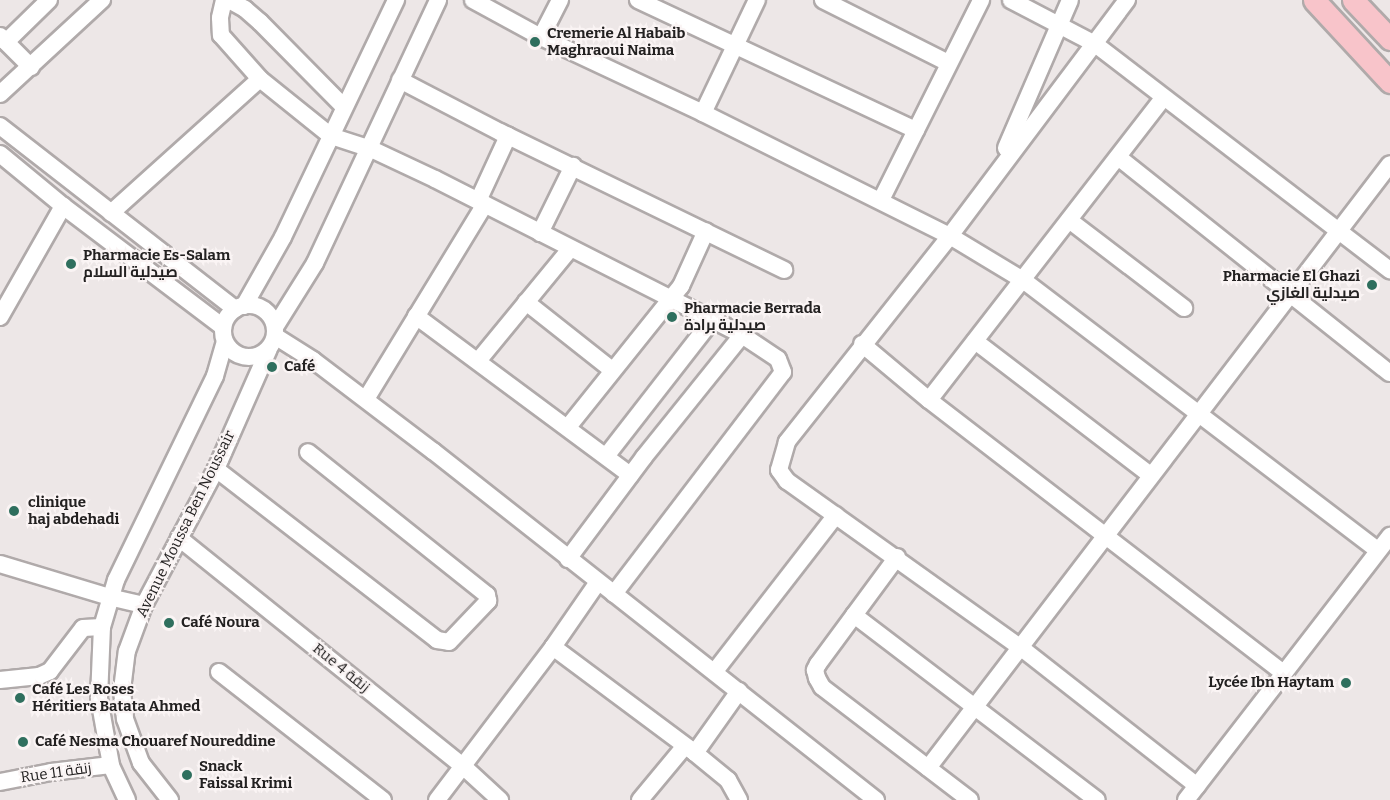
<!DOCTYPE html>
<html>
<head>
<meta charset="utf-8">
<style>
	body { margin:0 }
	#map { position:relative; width:1390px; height:800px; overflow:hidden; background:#ede7e7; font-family:Bitter,Cairo,serif }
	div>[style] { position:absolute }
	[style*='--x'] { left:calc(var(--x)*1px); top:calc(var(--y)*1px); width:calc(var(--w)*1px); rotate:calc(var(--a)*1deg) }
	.roads { filter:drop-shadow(2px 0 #b0aaaa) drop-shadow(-2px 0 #b0aaaa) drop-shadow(0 2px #b0aaaa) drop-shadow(0 -2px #b0aaaa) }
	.minor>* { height:16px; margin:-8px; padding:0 8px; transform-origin:8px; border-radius:8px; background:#fff }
	.minor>.ring { margin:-8px; padding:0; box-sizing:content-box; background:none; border:16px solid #fff; border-radius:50% }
	.major>* { height:21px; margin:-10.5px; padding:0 10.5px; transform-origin:10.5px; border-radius:10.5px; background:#f8c4ca }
	.dots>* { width:16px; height:16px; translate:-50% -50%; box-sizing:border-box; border:3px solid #faf4f4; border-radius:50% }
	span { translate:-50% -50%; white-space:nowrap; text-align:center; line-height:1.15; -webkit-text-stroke:4.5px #faf4f4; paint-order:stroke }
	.poi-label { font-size:15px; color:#232121; font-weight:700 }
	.left { translate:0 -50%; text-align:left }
	.right { translate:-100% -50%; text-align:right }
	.street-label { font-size:15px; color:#232121 }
</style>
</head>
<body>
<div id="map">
	<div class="roads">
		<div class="minor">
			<div style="--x:224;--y:0;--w:18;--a:103"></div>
			<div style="--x:220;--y:18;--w:17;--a:87"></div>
			<div style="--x:221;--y:35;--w:59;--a:48.4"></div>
			<div style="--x:229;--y:0;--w:18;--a:29"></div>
			<div style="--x:245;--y:9;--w:20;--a:41"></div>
			<div style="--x:260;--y:22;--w:120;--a:45.3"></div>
			<div style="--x:473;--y:0;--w:77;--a:28.6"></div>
			<div style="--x:541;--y:37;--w:179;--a:25.1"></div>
			<div style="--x:703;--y:113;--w:276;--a:26.5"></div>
			<div style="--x:950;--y:236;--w:85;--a:31.1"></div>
			<div style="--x:1023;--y:280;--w:446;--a:37.3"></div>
			<div style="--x:638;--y:0;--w:307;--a:25.1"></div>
			<div style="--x:823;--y:0;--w:140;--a:26.7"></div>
			<div style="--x:1011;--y:0;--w:95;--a:27.6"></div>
			<div style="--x:1095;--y:44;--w:372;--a:37.5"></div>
			<div style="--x:1127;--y:0;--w:295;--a:126.9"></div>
			<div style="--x:950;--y:236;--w:263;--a:128.4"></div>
			<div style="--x:787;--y:442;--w:29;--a:106"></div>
			<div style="--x:779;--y:470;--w:14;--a:54"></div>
			<div style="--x:787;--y:481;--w:286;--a:35.5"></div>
			<div style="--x:1020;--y:647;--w:225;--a:38.1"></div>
			<div style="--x:0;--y:36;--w:44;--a:45"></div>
			<div style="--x:541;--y:37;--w:42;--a:-62.8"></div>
			<div style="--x:6;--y:42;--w:60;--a:-44.3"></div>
			<div style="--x:400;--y:80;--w:113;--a:27.5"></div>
			<div style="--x:500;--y:132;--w:316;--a:25.9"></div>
			<div style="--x:0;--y:94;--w:139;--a:-42.7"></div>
			<div style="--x:703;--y:113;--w:125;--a:-64.5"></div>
			<div style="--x:0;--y:126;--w:298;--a:37.9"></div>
			<div style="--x:1006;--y:148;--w:161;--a:-66.6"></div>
			<div style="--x:0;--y:154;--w:82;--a:39.5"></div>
			<div style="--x:63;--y:206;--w:201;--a:37.1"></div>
			<div style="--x:1118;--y:157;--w:347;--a:38.5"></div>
			<div style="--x:881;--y:200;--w:224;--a:-63.4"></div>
			<div style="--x:478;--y:201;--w:72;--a:-65.2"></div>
			<div style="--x:111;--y:213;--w:200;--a:-42"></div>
			<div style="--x:260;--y:79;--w:91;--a:38.8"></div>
			<div style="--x:331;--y:136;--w:40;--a:18"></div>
			<div style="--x:369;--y:148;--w:73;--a:25.2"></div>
			<div style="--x:435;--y:179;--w:344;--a:26.9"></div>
			<div style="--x:742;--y:335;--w:43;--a:33.7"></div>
			<div style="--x:778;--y:359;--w:14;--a:69"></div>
			<div style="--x:783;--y:372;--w:279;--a:127.3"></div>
			<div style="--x:1069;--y:220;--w:145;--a:37.4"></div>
			<div style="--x:540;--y:233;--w:75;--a:-63.8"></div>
			<div style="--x:526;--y:302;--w:110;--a:38.3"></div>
			<div class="ring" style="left:223px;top:305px;width:36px;height:36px"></div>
			<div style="--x:244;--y:306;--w:79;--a:-60.5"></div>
			<div style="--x:283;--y:237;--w:263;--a:-64.5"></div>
			<div style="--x:416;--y:316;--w:267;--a:36.6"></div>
			<div style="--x:0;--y:317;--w:128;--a:-60.4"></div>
			<div style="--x:275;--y:327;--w:75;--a:-58"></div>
			<div style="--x:315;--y:263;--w:290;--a:-64.9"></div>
			<div style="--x:275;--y:336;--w:45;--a:32.3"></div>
			<div style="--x:313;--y:360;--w:151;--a:37.2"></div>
			<div style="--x:433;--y:451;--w:564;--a:38.23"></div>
			<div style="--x:975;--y:341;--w:220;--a:37.4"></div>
			<div style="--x:862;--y:344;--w:87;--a:39.9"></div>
			<div style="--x:929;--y:400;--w:447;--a:37.6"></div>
			<div style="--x:478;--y:361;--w:145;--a:-50.6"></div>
			<div style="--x:366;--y:399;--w:228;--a:-58.6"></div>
			<div style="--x:929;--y:400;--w:382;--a:-52.2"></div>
			<div style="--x:568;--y:427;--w:181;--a:-51.3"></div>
			<div style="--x:681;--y:286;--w:60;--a:-65.6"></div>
			<div style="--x:607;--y:455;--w:171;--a:-52.1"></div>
			<div style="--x:216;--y:469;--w:279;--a:37.7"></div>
			<div style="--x:437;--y:640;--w:12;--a:9"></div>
			<div style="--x:449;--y:642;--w:57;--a:-46.4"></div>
			<div style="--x:488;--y:601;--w:6;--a:-99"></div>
			<div style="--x:487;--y:595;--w:229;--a:-141.4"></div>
			<div style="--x:179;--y:538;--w:366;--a:38.8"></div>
			<div style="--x:464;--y:767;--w:49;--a:42.5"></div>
			<div style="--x:897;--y:557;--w:133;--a:126.4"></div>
			<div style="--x:818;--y:664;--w:7;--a:117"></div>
			<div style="--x:815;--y:670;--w:8;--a:76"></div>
			<div style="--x:817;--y:678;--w:10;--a:61"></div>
			<div style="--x:822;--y:687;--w:186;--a:37.4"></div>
			<div style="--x:568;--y:559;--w:127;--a:-53.3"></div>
			<div style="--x:644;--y:457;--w:156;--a:-51.2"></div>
			<div style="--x:0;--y:564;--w:114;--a:16.8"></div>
			<div style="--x:109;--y:597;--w:36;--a:13"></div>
			<div style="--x:854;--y:615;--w:305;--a:37.3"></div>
			<div style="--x:553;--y:647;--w:177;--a:36.7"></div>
			<div style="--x:695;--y:753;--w:43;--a:39.3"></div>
			<div style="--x:728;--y:780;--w:23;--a:61"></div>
			<div style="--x:715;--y:671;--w:197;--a:-52.2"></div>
			<div style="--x:219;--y:672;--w:208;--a:38"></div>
			<div style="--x:0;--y:680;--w:39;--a:-6"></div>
			<div style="--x:39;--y:676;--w:12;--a:-24"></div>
			<div style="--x:50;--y:671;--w:54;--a:-52.5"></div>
			<div style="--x:83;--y:628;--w:19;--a:-3"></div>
			<div style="--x:695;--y:753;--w:76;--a:-54.6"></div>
			<div style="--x:928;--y:768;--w:760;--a:-52.59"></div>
			<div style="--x:0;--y:782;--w:52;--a:-11.1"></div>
			<div style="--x:51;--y:772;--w:60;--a:-6.7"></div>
			<div style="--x:127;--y:800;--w:38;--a:-115"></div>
			<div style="--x:111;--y:765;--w:68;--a:-100.2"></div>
			<div style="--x:99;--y:698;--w:71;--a:-87.6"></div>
			<div style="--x:102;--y:627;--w:49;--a:-73.4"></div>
			<div style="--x:116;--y:580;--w:227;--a:-64.1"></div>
			<div style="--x:215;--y:376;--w:35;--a:-74"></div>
			<div style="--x:170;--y:800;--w:47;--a:-128.1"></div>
			<div style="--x:141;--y:763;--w:47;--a:-110"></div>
			<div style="--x:125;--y:719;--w:29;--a:-96"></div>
			<div style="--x:122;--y:690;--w:39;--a:-83"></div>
			<div style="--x:127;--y:651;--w:49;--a:-69.7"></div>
			<div style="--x:144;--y:605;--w:154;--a:-62.1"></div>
			<div style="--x:216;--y:469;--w:131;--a:-66.2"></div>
			<div style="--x:437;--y:800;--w:192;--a:-52.8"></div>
			<div style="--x:553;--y:647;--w:79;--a:-55.3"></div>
			<div style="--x:640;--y:800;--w:70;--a:-50.2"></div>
			<div style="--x:1186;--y:800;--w:334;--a:-52.3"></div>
		</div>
		<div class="major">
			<div style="--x:1314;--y:0;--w:112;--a:47.2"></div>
			<div style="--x:1353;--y:0;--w:54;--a:46.5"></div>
		</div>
	</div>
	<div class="dots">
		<div style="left:535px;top:42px;background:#2f6f5e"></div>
		<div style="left:71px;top:264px;background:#2f6f5e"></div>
		<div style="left:1372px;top:285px;background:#2f6f5e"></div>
		<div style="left:672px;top:317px;background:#2f6f5e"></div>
		<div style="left:272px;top:367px;background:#2f6f5e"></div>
		<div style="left:14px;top:511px;background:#2f6f5e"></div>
		<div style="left:169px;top:623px;background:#2f6f5e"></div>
		<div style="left:1346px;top:683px;background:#2f6f5e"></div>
		<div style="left:20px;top:698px;background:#2f6f5e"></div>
		<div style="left:23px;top:742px;background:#2f6f5e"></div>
		<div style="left:187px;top:775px;background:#2f6f5e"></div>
	</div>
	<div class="poi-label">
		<span class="left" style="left:547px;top:42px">Cremerie Al Habaib<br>Maghraoui Naima</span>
		<span class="left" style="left:83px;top:264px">Pharmacie Es-Salam<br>صيدلية السلام</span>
		<span class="right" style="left:1360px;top:285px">Pharmacie El Ghazi<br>صيدلية الغازي</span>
		<span class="left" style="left:684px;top:317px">Pharmacie Berrada<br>صيدلية برادة</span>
		<span class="left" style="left:284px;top:367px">Café</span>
		<span class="left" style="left:28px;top:511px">clinique<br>haj abdehadi</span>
		<span class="left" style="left:181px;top:623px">Café Noura</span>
		<span class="right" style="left:1334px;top:683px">Lycée Ibn Haytam</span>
		<span class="left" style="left:32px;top:698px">Café Les Roses<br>Héritiers Batata Ahmed</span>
		<span class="left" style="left:35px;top:742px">Café Nesma Chouaref Noureddine</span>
		<span class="left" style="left:199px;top:775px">Snack<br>Faissal Krimi</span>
	</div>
	<div class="street-label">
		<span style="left:186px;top:524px;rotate:-64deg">Avenue Moussa Ben Noussair</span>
		<span style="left:341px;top:668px;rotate:39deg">Rue 4 زنقة</span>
		<span style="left:56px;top:773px;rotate:-8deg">Rue 11 زنقة</span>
	</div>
</div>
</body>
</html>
